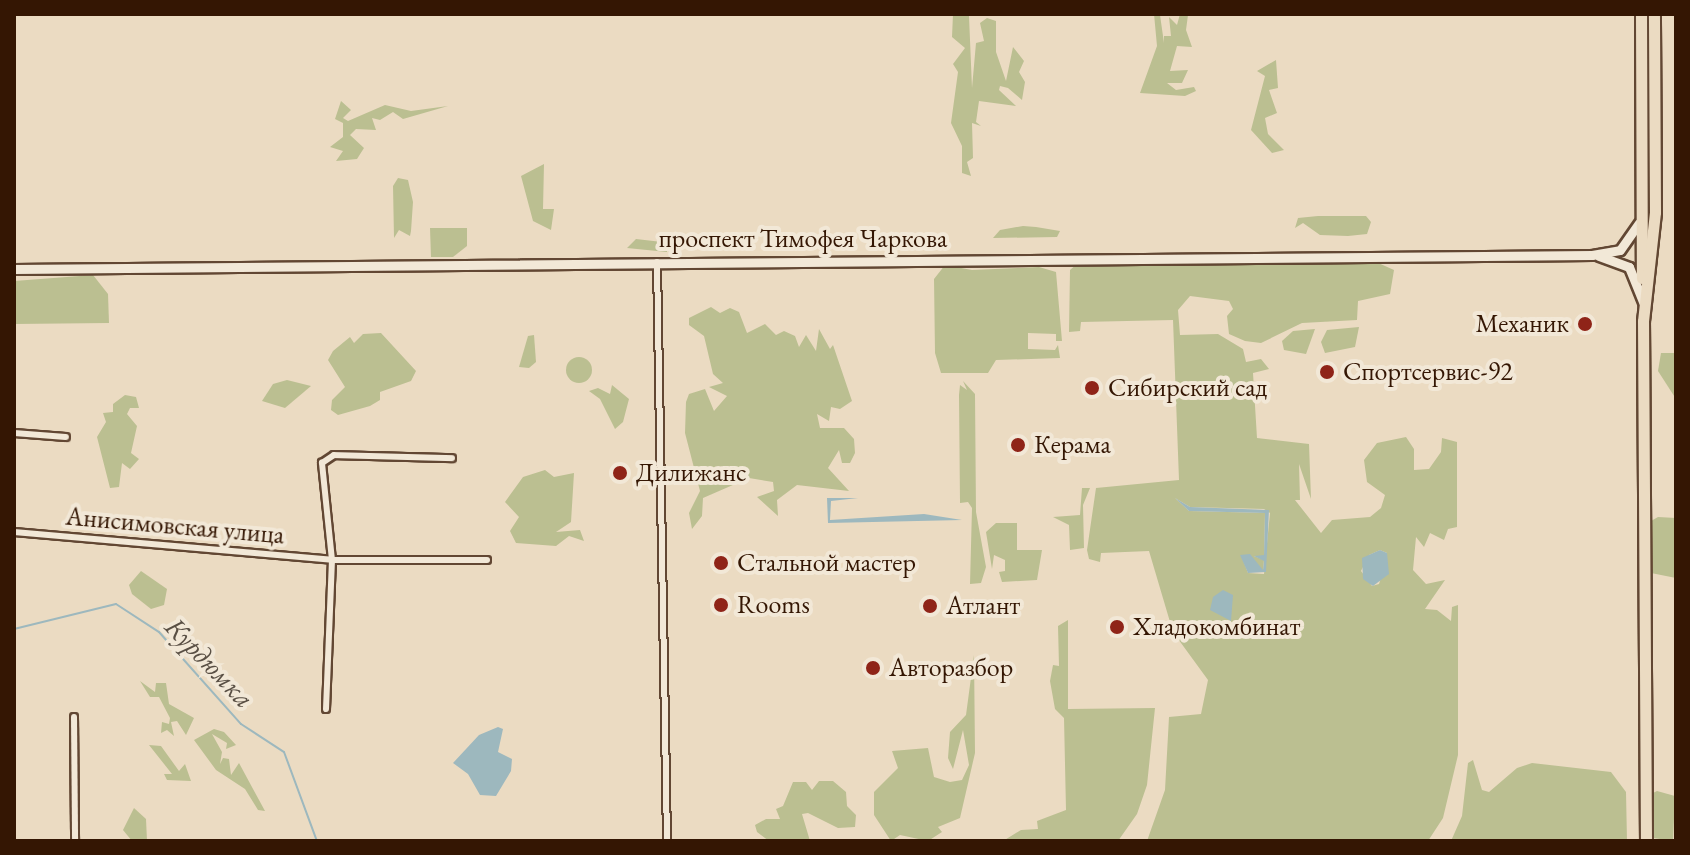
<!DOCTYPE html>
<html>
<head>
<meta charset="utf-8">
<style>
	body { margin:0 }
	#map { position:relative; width:1690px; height:855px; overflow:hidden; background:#ebdbc2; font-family:"EB Garamond",serif }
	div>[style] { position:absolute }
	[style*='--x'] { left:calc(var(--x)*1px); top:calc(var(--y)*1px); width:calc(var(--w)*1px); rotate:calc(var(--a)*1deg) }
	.green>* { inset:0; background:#bbbf91 }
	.round { border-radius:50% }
	.water>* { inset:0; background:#9db8be }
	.stream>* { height:2px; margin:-1px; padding:0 1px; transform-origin:1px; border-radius:1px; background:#9db8be }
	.roads { filter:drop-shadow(2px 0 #624733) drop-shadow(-2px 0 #624733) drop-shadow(0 2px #624733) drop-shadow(0 -2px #624733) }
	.street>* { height:6px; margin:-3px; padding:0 3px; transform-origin:3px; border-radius:3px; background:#f2e8d7 }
	.secondary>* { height:9px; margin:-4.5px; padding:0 4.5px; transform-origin:4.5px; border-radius:4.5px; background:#f2e8d7 }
	.highway>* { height:11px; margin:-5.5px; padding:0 5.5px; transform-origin:5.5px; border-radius:5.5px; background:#ebdbc2 }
	.dots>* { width:22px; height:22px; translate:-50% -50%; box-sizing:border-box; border:4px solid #f2e8d7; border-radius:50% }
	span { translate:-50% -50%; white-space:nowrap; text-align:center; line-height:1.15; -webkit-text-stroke:8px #f2e8d7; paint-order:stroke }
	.street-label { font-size:26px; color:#341603 }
	.poi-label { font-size:26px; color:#341603 }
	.right { translate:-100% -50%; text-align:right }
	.left { translate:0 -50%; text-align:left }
	.water-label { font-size:28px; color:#594f44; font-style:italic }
	.frame { position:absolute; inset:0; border:16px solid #341603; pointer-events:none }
</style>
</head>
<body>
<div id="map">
	<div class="green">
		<div style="clip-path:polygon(953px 14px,969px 16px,972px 88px,976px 43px,984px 41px,980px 23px,987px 18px,996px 21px,996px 52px,1006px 81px,1013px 47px,1024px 61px,1019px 72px,1025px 82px,1022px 100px,1008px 88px,1000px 86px,999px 90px,1016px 106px,979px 101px,976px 122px,981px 126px,972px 123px,973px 158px,967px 162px,971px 176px,962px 173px,962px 146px,951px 123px,958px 72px,953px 64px,965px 48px,952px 37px)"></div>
		<div style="clip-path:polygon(1154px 14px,1160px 15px,1164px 43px,1164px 36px,1171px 36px,1169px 17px,1177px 25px,1180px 14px,1188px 15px,1186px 30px,1192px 47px,1177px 46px,1170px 71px,1188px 70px,1182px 83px,1167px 83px,1176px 90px,1194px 87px,1196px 91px,1185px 96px,1140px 93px,1157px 46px)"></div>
		<div style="clip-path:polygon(1276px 60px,1278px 88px,1269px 90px,1277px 113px,1265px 118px,1268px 134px,1284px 150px,1272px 153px,1251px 130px,1265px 76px,1257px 71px)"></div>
		<div style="clip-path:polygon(341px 101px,351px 110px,343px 118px,348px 121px,385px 105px,411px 111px,448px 106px,403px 119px,393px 112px,380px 120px,372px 118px,376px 130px,356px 129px,350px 135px,364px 148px,357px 159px,336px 161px,343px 151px,330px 147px,343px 137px,343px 123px,335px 119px)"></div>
		<div style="clip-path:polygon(544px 164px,543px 209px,554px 209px,551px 230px,533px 221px,521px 176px)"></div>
		<div style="clip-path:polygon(398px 178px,408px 180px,413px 202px,411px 231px,410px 236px,399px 230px,394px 238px,393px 186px)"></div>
		<div style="clip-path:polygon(1318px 216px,1366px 216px,1371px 222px,1367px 234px,1348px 236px,1320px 235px,1303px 223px,1295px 228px,1298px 218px)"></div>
		<div style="clip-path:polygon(1023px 226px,1036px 227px,1060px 231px,1057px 237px,993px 238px,1000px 230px)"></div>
		<div style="clip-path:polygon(430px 228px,467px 228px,467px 246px,453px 257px,431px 257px)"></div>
		<div style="clip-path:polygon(664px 234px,668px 235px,667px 252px,627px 248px,636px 239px,662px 242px)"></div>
		<div style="clip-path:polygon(evenodd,1376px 262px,1394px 270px,1390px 294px,1358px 301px,1357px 320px,1302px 323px,1261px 343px,1245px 341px,1229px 334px,1227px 316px,1233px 309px,1229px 301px,1190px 296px,1178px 310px,1180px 335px,1218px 334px,1243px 349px,1246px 362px,1261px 359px,1269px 369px,1253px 373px,1257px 438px,1309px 444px,1311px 499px,1299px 464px,1300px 500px,1295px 500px,1321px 533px,1332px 520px,1370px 517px,1381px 508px,1385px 495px,1367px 482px,1364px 460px,1377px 443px,1406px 437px,1414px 449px,1414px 470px,1429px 469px,1441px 452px,1442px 438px,1457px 442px,1457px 527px,1448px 529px,1444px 540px,1430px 533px,1424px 547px,1416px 537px,1413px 570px,1426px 584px,1445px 580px,1425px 609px,1437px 610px,1451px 621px,1452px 607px,1458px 605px,1458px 755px,1443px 818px,1428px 841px,1147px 841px,1165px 790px,1169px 717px,1201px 714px,1208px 680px,1173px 632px,1149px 551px,1101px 553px,1100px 562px,1089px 559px,1087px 550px,1096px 488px,1179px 480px,1173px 320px,1081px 322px,1080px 331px,1069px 332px,1070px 270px,1077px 264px,1109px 263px,1376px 262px,1175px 498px,1190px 507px,1264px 509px,1270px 513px,1264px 574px,1248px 573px,1243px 560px,1263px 571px,1264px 560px,1254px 556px,1264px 556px,1265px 513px,1189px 511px,1175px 498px,1376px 262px,1380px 550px,1387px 553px,1386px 562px,1379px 584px,1372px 586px,1361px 571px,1369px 555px,1380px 550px)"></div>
		<div style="clip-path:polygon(945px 265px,972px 270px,1039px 267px,1056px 272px,1062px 341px,1056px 341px,1056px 334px,1028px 333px,1028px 349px,1055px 350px,1058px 345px,1060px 358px,996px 360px,988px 373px,941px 373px,935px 353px,934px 279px)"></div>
		<div style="clip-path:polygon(93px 275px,108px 294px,109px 323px,14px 324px,14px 281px)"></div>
		<div style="clip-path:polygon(711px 307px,720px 313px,730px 308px,739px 312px,747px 333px,765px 324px,776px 335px,784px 331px,795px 336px,799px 347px,806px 335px,816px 351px,819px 329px,830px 349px,833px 345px,852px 401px,840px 409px,831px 407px,829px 421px,817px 414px,820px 428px,844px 428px,854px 439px,855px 453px,850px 463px,842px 463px,839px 450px,828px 468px,849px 491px,797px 485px,777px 500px,778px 516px,757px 497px,774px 491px,773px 482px,749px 478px,703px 498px,702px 516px,692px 529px,689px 513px,700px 491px,685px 433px,686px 402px,689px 394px,705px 389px,714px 411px,727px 396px,709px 387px,723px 383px,713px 374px,704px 336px,689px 325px,689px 318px)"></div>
		<div style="clip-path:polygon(1359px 327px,1355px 347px,1325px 353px,1321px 342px,1327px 330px)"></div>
		<div style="clip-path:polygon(1315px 329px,1306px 354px,1284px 350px,1282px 341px,1293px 331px)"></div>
		<div style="clip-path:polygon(381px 333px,416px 371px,411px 381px,380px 392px,380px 400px,370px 406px,338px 415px,331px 410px,332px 400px,345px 387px,328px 360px,333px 351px,350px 337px,354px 343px,363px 334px)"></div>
		<div style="clip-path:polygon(534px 335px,536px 362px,529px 368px,519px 367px,528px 336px)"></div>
		<div style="clip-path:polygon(1661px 353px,1676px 353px,1676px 399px,1658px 371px)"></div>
		<div class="round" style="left:566px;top:357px;width:26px;height:26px"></div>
		<div style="clip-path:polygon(287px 380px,311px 386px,285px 408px,262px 401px,273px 384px)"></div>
		<div style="clip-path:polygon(963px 381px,975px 394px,976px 512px,986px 567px,981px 583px,970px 584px,972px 508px,968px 502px,960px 503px,959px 395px,960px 385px,967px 390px)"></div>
		<div style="clip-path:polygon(612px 385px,629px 399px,623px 422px,615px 429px,600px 399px,589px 391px,598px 388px,610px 394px)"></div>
		<div style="clip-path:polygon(125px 395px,136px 397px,139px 408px,130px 408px,127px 414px,137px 426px,131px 453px,139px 459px,130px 469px,122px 463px,119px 487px,110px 488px,97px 437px,106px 422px,103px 413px,113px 412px,113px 404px)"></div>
		<div style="clip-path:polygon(545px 470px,554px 477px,574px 473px,571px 522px,556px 532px,580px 530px,584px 541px,569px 536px,556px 546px,516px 543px,510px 531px,519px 517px,505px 502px,523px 477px)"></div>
		<div style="clip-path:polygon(1082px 488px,1090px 488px,1083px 505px,1084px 548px,1070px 550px,1069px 525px,1053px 517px,1080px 515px)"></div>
		<div style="clip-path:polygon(1658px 517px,1676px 518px,1676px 578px,1651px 573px,1651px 521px)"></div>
		<div style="clip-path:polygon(996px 523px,1017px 523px,1017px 550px,1042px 550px,1037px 580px,1002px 582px,999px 572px,1005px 571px,1005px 560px,994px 555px,992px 569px,986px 532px)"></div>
		<div style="clip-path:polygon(141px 571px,167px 589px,164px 605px,151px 609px,132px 594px,129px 585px)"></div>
		<div style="clip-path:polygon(1068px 620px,1068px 709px,1155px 708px,1147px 785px,1137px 814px,1118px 841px,1003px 841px,1021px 830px,1038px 829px,1037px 821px,1066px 810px,1064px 718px,1055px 709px,1050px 681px,1053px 665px,1059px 666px,1058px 626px)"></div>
		<div style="clip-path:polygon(974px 655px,975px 753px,960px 818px,938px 827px,942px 832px,928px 841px,900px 835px,891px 841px,874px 815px,874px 792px,898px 768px,892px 751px,928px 748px,934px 777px,950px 782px,962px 780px,969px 765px,963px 730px,953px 769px,948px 758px,950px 732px,966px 715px)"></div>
		<div style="clip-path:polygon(140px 681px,155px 692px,156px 683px,166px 683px,169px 704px,194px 718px,186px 735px,177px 721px,171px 722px,174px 736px,167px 730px,161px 733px,162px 722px,169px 724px,170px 718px,159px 697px,150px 697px)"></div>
		<div style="clip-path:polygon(214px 729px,224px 732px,236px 745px,226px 749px,227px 743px,212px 734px,222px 752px,220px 764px,223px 758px,229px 759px,231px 775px,239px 763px,265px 811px,258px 810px,245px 789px,216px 770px,194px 740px)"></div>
		<div style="clip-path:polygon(149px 745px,161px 746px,179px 771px,185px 764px,191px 781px,167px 780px,164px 774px,172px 774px)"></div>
		<div style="clip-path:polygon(1473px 760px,1482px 790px,1489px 792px,1517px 768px,1532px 763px,1611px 772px,1626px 792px,1627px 841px,1451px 841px,1462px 816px,1468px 763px)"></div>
		<div style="clip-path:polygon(819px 781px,833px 781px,846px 792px,847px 806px,856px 815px,855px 827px,838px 828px,808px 813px,802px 814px,810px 841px,769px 841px,757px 832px,755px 825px,766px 819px,780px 819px,776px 809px,783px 806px,793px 782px,806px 782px,812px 790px)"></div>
		<div style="clip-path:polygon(1657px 791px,1675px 796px,1673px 841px,1653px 838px,1653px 793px)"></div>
		<div style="clip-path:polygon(134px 808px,146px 819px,147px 841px,132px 841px,123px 830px)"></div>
	</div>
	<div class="water">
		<div style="clip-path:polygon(827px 498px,858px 498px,831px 501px,830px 520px,924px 514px,962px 520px,828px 523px)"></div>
		<div style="clip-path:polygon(1175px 498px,1190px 507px,1269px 510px,1266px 572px,1248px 573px,1240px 555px,1250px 554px,1263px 570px,1264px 561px,1254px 556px,1264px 555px,1265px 513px,1189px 511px)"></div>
		<div style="clip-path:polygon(1380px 550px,1387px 553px,1389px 574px,1373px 586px,1363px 579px,1362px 558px)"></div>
		<div style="clip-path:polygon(1223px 590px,1233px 595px,1231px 621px,1210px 610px,1213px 597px)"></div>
		<div style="clip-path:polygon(498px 727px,503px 729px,498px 752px,512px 759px,511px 771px,496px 796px,480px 795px,468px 774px,453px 763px,479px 735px)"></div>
	</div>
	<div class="stream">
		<div style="--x:14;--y:629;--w:105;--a:-13.8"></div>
		<div style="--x:116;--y:604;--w:51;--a:33.1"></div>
		<div style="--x:159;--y:632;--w:123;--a:48.3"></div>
		<div style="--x:241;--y:724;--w:51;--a:33.1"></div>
		<div style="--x:284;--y:752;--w:95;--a:69.7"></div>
	</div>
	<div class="roads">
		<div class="street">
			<div style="--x:657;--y:262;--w:579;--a:89.01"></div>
			<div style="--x:14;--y:433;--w:52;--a:4.4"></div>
			<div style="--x:14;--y:532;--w:319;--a:5"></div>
			<div style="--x:332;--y:560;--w:155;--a:0"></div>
			<div style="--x:326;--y:709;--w:149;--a:-87.7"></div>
			<div style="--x:332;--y:560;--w:98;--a:-95.9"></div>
			<div style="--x:322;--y:463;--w:14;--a:-34"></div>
			<div style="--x:334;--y:455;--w:118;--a:1.5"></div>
			<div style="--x:74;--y:717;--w:124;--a:89.5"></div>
		</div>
		<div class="secondary">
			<div style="--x:1599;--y:256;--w:32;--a:20"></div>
			<div style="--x:1629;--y:267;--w:38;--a:68"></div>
			<div style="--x:14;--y:269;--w:1578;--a:-0.51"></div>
			<div style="--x:1592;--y:255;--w:28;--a:-10"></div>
			<div style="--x:1620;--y:250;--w:33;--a:-55"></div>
		</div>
		<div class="highway">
			<div style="--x:1641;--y:14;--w:264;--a:89.8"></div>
			<div style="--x:1646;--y:841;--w:520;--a:-90.33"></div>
			<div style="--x:1643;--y:321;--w:110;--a:-83.7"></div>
			<div style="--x:1655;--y:212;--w:198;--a:-90.3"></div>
		</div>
	</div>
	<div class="dots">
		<div style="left:1585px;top:324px;background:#8f2418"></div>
		<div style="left:1327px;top:372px;background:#8f2418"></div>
		<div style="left:1092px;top:388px;background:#8f2418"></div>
		<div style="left:1018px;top:445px;background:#8f2418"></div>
		<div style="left:620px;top:473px;background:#8f2418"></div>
		<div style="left:721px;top:563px;background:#8f2418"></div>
		<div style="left:721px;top:605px;background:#8f2418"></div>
		<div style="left:930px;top:606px;background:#8f2418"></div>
		<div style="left:1117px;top:627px;background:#8f2418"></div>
		<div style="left:873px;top:668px;background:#8f2418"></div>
	</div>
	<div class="street-label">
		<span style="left:803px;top:239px">проспект Тимофея Чаркова</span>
		<span style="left:175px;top:526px;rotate:5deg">Анисимовская улица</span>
	</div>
	<div class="poi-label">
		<span class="right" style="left:1569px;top:324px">Механик</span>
		<span class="left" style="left:1343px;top:372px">Спортсервис-92</span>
		<span class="left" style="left:1108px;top:388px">Сибирский сад</span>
		<span class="left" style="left:1034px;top:445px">Керама</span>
		<span class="left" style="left:636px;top:473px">Дилижанс</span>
		<span class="left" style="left:737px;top:563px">Стальной мастер</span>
		<span class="left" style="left:737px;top:605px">Rooms</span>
		<span class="left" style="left:946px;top:606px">Атлант</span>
		<span class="left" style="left:1133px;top:627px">Хладокомбинат</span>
		<span class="left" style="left:889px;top:668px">Авторазбор</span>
	</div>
	<div class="water-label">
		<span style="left:210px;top:662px;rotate:46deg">Курдюмка</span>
	</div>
	<div class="frame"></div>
</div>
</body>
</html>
